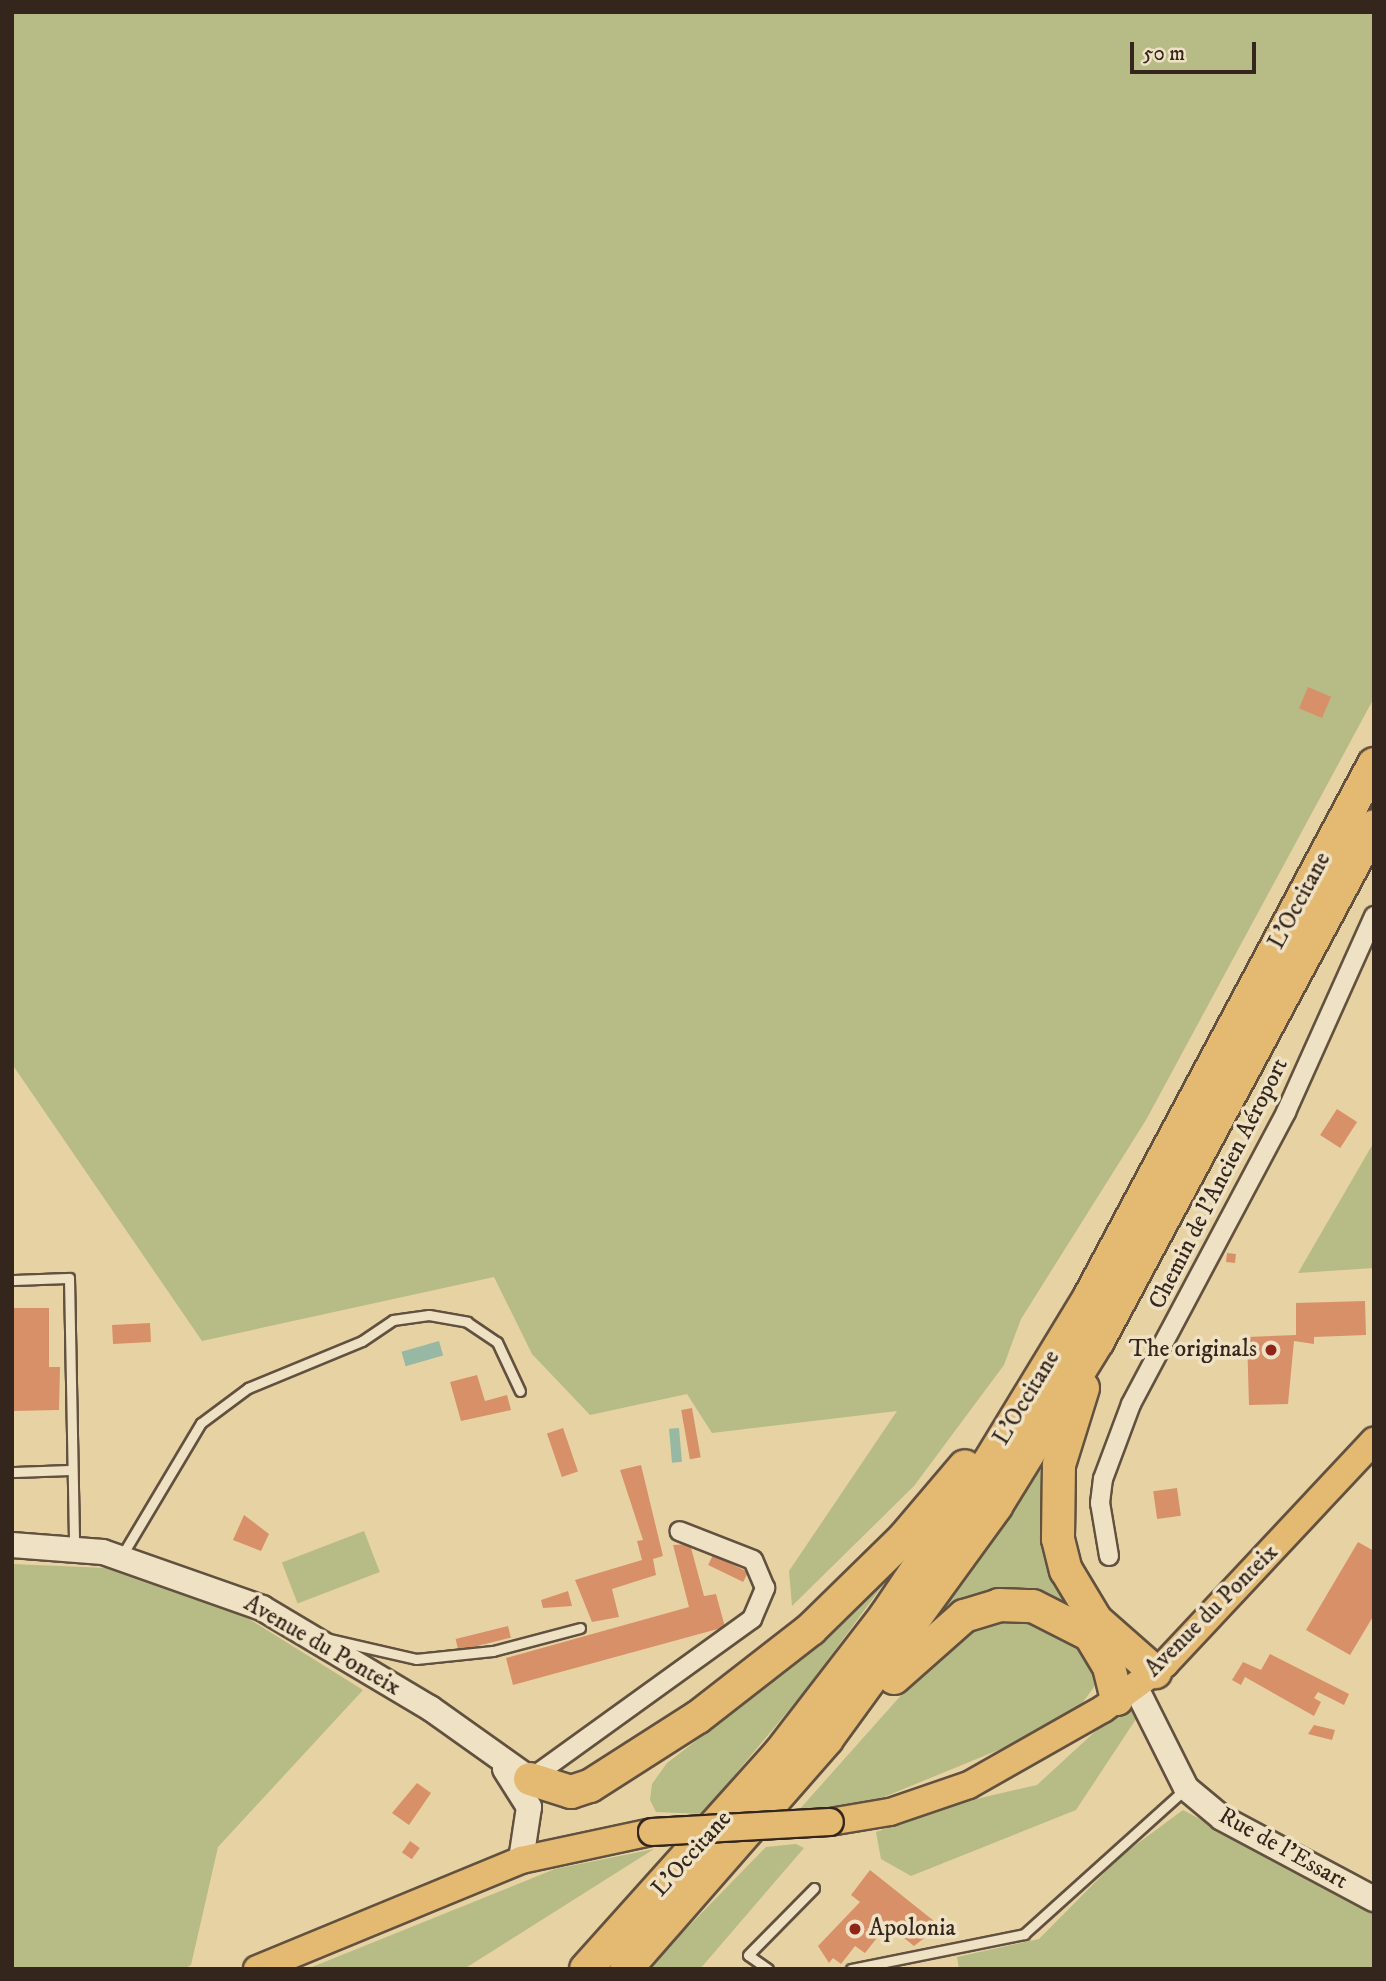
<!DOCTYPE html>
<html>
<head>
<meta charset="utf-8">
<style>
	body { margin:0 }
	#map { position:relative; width:1386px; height:1981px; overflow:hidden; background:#e7d2a4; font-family:"IM FELL DW Pica",serif }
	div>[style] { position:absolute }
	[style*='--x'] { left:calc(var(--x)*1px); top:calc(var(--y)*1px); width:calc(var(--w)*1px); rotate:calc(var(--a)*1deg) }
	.green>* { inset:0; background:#b7bb85; transform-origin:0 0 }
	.water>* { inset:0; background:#97b8a3; transform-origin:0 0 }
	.building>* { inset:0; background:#d89069; transform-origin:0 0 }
	.roads { filter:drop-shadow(2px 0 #62513f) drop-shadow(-2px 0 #62513f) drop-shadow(0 2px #62513f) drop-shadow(0 -2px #62513f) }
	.lane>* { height:9px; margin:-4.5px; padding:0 4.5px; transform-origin:4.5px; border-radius:4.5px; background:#efe2c4 }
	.street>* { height:18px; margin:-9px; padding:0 9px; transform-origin:9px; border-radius:9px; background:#efe2c4 }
	.secondary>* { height:24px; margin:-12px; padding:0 12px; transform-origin:12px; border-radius:12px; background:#efe2c4 }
	.primary>* { height:26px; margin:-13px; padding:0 13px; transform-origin:13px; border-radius:13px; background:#e4b972 }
	.highway>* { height:32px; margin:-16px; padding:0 16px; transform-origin:16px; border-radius:16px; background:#e4b972 }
	.bridges { filter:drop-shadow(2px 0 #35261d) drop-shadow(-2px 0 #35261d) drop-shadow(0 2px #35261d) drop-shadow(0 -2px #35261d) }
	.primary-bridge>* { height:26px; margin:-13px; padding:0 13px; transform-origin:13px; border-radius:13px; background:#e4b972 }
	.dots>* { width:19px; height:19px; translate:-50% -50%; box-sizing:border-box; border:4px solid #efe2c4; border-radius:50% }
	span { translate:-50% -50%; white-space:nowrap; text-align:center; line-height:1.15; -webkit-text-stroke:7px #efe2c4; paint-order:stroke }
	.street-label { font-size:24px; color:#35261d }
	.poi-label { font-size:24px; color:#35261d }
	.right { translate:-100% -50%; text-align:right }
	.left { translate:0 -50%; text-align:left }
	.frame { position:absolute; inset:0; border:14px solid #35261d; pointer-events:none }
	.scale { position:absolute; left:1130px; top:42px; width:126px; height:32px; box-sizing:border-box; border:4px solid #35261d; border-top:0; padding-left:9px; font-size:21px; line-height:24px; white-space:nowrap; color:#35261d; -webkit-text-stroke:5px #efe2c4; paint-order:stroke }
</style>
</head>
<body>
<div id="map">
	<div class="green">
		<div style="clip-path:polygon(12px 12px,1374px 12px,1374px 698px,1146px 1120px,1021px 1319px,1004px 1365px,914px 1486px,792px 1606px,789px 1571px,897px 1411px,712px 1433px,687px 1394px,590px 1415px,532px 1354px,494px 1277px,202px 1341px,12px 1064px)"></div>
		<div style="clip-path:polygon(1374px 1142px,1374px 1268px,1298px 1273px)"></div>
		<div style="clip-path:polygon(1059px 1437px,1083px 1616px,1038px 1595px,930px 1629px)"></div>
		<div style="left:364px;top:1531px;width:44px;height:88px;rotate:69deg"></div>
		<div style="clip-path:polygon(922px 1532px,804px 1692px,702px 1814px,656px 1812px,650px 1800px,652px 1784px,667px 1763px,791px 1668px)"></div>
		<div style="clip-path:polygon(12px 1564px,106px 1568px,238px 1612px,363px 1690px,218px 1847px,191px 1965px,183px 1969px,12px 1969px)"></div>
		<div style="clip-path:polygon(1038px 1617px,1100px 1660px,1097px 1683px,1080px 1706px,1030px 1737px,867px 1804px,798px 1811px,953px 1637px,985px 1620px)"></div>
		<div style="clip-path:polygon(1125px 1704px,1138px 1716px,1076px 1810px,911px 1876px,881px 1859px,876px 1832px,950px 1805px,1037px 1785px)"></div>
		<div style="clip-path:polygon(1183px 1810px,1374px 1912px,1374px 1969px,959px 1969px,957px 1957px,1039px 1939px,1122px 1855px)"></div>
		<div style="clip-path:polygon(796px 1844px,804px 1848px,700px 1969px,647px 1969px,766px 1847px)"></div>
		<div style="clip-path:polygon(654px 1849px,464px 1969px,307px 1969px,555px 1869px)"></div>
	</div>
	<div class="water">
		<div style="left:439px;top:1341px;width:15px;height:39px;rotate:74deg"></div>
		<div style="left:679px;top:1428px;width:34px;height:10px;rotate:85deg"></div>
	</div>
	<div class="building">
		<div style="left:1308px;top:687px;width:25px;height:23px;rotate:23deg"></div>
		<div style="left:1337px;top:1109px;width:24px;height:31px;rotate:33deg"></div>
		<div style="left:1227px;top:1253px;width:9px;height:9px;rotate:6deg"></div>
		<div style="clip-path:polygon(1365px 1301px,1366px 1335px,1314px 1337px,1314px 1344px,1294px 1341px,1288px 1404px,1249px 1405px,1247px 1337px,1296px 1335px,1296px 1303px)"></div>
		<div style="clip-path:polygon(12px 1308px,49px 1308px,49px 1367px,60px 1367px,59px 1410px,12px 1411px)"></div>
		<div style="left:150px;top:1323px;width:19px;height:38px;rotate:87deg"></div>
		<div style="clip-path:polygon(477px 1375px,485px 1401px,507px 1395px,511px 1410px,461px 1421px,450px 1382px)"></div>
		<div style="left:692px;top:1408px;width:50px;height:11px;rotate:80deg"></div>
		<div style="left:563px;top:1428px;width:46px;height:17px;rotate:71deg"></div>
		<div style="clip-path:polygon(641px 1465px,663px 1556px,653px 1559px,656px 1575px,612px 1589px,619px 1617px,592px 1622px,575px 1580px,642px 1560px,637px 1541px,643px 1540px,620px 1470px)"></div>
		<div style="left:1177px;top:1488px;width:28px;height:24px;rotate:82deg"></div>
		<div style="clip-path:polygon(244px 1515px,269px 1534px,261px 1551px,233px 1540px)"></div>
		<div style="clip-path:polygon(1358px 1542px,1374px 1551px,1374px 1615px,1350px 1655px,1306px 1630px)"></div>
		<div style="clip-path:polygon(690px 1544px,704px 1596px,716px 1594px,725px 1627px,513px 1685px,506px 1658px,689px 1607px,673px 1545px)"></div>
		<div style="left:713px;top:1555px;width:39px;height:11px;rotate:26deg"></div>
		<div style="clip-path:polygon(568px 1591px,572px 1606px,543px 1608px,541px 1600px)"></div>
		<div style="left:508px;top:1626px;width:12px;height:54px;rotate:76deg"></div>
		<div style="clip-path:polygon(1270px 1654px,1349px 1694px,1344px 1705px,1318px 1692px,1314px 1698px,1321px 1702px,1314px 1716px,1245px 1677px,1241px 1685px,1232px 1680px,1243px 1662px,1261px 1670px)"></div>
		<div style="clip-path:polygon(1314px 1725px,1335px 1730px,1332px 1740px,1308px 1734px)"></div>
		<div style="clip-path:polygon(417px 1783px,431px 1793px,409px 1825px,392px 1813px)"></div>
		<div style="left:410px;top:1841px;width:12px;height:14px;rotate:35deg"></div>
		<div style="clip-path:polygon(870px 1870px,934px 1921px,925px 1931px,936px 1929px,914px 1946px,878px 1917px,871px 1926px,880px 1934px,865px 1953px,855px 1946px,841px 1964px,833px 1958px,829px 1963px,818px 1946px,860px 1902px,851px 1895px)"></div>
	</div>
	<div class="roads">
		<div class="lane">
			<div style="--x:12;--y:1280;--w:57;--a:-2"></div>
			<div style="--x:69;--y:1278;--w:270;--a:88.9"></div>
			<div style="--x:12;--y:1472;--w:60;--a:-1.9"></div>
			<div style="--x:121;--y:1557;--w:156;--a:-59.2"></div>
			<div style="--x:201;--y:1423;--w:59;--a:-36.7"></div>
			<div style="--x:248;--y:1388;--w:123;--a:-22.4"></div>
			<div style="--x:362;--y:1341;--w:37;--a:-34"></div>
			<div style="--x:393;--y:1320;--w:36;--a:-8"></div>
			<div style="--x:429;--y:1315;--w:39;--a:10"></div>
			<div style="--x:467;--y:1322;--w:36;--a:34"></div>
			<div style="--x:497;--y:1342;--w:54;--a:64.9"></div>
			<div style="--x:329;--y:1639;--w:89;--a:12.9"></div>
			<div style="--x:416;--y:1659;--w:77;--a:-5.9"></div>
			<div style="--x:493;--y:1651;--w:90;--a:-14.8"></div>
			<div style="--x:768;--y:1969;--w:24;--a:-145"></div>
			<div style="--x:748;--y:1955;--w:94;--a:-45.4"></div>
			<div style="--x:851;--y:1969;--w:177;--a:-11.4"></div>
			<div style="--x:1024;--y:1934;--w:217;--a:-42"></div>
		</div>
		<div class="street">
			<div style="--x:1109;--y:1556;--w:54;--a:-99.6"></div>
			<div style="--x:1100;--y:1503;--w:24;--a:-83"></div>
			<div style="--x:1103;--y:1479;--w:80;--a:-69.5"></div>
			<div style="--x:1131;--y:1404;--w:331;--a:-62"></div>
			<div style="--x:1286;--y:1112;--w:215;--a:-65.8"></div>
			<div style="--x:530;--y:1779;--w:274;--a:-35.8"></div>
			<div style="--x:752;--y:1619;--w:34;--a:-67"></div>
			<div style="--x:765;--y:1588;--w:30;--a:-113"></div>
			<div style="--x:753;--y:1560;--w:79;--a:-158.6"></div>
		</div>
		<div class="secondary">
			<div style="--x:12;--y:1545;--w:91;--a:4.4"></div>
			<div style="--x:103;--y:1552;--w:169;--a:19.4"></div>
			<div style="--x:262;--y:1608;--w:196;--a:30.8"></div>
			<div style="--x:430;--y:1708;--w:123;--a:35.4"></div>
			<div style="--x:1135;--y:1686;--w:114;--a:63.4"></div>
			<div style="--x:1186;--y:1788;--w:47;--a:39.8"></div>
			<div style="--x:1222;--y:1818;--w:172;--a:28.1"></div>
			<div style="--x:505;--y:1769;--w:45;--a:57.7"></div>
			<div style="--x:529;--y:1807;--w:54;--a:98.6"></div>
		</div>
		<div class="primary">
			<div style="--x:830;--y:1822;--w:61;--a:-9.5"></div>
			<div style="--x:890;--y:1812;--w:83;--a:-18.9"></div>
			<div style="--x:969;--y:1785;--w:154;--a:-29.6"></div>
			<div style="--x:1103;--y:1709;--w:77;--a:-36"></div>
			<div style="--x:1165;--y:1664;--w:306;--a:-46.9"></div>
			<div style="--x:257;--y:1969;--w:286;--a:-22.4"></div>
			<div style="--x:521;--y:1860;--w:134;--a:-12.1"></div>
		</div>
		<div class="highway">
			<div style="--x:1083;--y:1388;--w:81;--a:107.3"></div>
			<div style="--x:1059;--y:1465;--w:74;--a:90.8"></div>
			<div style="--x:1058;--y:1539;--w:32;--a:76"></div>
			<div style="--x:1066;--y:1570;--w:58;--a:59"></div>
			<div style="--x:1096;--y:1620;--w:79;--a:41.4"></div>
			<div style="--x:894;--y:1678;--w:94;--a:-41.5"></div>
			<div style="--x:964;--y:1616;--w:37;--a:-17"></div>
			<div style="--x:999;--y:1605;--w:34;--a:2"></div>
			<div style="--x:1033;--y:1606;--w:64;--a:27"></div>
			<div style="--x:1090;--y:1635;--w:37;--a:59"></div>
			<div style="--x:1109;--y:1667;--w:33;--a:76"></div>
			<div style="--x:530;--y:1779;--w:43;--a:17.6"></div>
			<div style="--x:571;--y:1792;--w:20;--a:-18"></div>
			<div style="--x:590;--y:1786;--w:128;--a:-32.6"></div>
			<div style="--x:698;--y:1717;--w:143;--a:-37.9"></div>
			<div style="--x:811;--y:1629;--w:130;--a:-44.4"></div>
			<div style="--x:904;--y:1538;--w:94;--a:-49.7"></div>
			<div style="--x:586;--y:1969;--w:289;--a:-48.1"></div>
			<div style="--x:779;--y:1754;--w:175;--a:-52.4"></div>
			<div style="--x:886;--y:1615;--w:182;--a:-56"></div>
			<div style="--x:988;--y:1464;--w:197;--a:-58.7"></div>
			<div style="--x:1090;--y:1296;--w:603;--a:-61.91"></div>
			<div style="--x:626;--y:1969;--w:305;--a:-48.8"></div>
			<div style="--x:827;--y:1739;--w:288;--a:-54"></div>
			<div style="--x:996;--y:1506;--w:194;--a:-58.3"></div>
			<div style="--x:1098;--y:1341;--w:584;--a:-61.81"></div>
		</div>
	</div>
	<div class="bridges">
		<div class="primary-bridge">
			<div style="--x:652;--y:1832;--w:178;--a:-3.2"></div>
		</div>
	</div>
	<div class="dots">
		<div style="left:1271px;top:1350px;background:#8f2418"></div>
		<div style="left:855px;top:1929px;background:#8f2418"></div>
	</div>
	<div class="street-label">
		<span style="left:1300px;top:901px;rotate:-62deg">L'Occitane</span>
		<span style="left:1219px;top:1184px;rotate:-63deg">Chemin de l'Ancien Aéroport</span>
		<span style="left:1027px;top:1398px;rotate:-59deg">L'Occitane</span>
		<span style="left:1212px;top:1611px;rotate:-45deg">Avenue du Ponteix</span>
		<span style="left:322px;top:1646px;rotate:30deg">Avenue du Ponteix</span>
		<span style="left:1283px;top:1849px;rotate:29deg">Rue de l'Essart</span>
		<span style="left:692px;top:1854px;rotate:-48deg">L'Occitane</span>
	</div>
	<div class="poi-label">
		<span class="right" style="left:1257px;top:1350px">The originals</span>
		<span class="left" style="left:869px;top:1929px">Apolonia</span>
	</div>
	<div class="frame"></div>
	<div class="scale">50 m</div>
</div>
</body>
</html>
